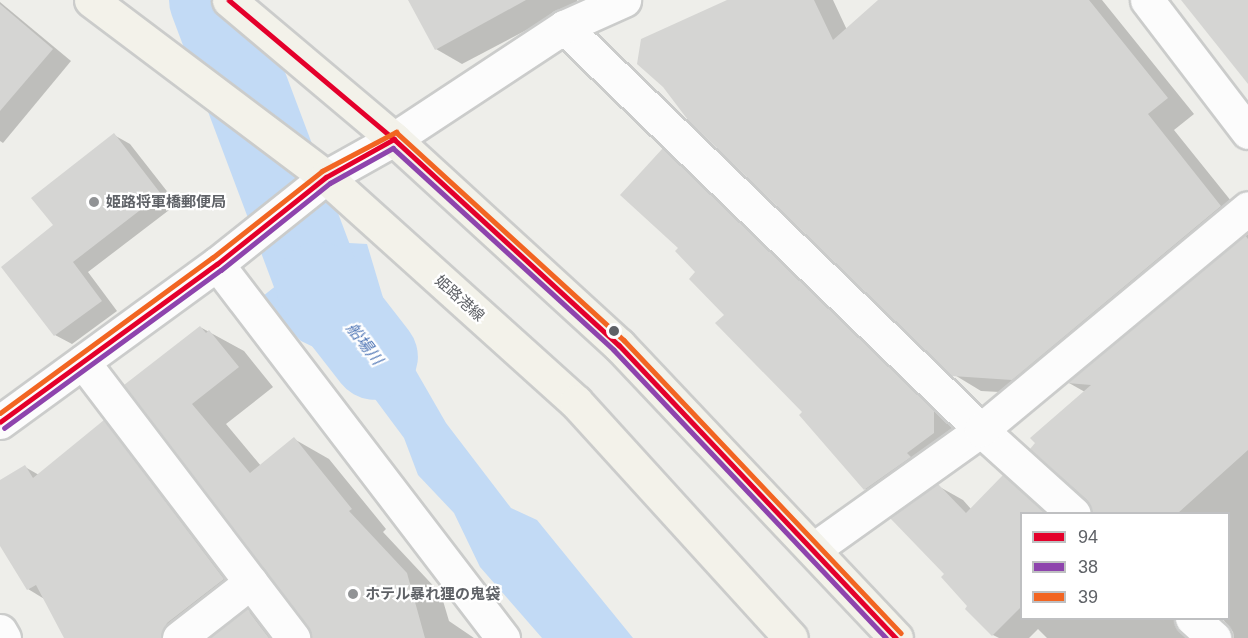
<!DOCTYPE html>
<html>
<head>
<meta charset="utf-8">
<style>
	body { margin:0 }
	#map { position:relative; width:1248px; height:638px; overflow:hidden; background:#eeeeea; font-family:Helvetica,"Noto Sans JP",sans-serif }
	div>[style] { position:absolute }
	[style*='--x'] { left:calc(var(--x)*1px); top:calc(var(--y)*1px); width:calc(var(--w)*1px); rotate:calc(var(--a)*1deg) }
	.water>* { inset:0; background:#c2daf5 }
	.shadow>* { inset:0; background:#0003 }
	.river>* { height:86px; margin:-43px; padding:0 43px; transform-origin:43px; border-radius:43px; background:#c2daf5 }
	.building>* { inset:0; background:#d5d5d3 }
	.roads { filter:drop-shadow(2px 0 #cbcccb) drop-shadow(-2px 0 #cbcccb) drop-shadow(0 2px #cbcccb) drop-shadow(0 -2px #cbcccb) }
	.minor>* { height:33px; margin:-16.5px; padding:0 16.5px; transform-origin:16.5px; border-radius:16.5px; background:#fcfcfc }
	.major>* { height:33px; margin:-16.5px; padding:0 16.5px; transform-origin:16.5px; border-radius:16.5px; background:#f3f2ea }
	.bus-1>* { height:4.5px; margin:-2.25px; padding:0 2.25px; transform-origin:2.25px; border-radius:2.25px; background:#e4002b }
	.bus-2>* { height:4.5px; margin:-2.25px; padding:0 2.25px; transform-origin:2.25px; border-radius:2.25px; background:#8e44ad }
	.bus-3>* { height:4.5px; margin:-2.25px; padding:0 2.25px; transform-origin:2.25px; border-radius:2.25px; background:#f26522 }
	.dots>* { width:16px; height:16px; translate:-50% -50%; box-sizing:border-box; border:3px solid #fff; border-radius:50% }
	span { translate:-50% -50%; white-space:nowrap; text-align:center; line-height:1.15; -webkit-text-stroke:4.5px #fff; paint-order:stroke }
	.poi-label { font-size:15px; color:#5f6267; font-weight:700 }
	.left { translate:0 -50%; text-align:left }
	.street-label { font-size:15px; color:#5f6267 }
	.water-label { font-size:16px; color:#4e75b5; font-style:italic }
	.legend { position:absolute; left:1020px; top:512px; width:210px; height:108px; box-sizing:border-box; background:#fff; border:2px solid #bfc0c2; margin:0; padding:8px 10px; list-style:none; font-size:18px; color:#5f6267 }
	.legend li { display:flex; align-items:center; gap:12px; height:30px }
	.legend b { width:30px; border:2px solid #bfc0c2 }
</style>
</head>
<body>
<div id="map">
	<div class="water">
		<div style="clip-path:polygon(331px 242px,367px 244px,393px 331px,446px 423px,511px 508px,537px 520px,633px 638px,542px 638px,480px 567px,454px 513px,418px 475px,404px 438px,349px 364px,301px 341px,258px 300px)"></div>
	</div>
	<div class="shadow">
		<div style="clip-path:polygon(410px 0,577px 0,578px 3px,462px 64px,436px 49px)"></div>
		<div style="clip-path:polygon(734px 0,833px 0,847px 30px,881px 0,1102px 0,1194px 114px,1174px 130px,1248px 222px,1040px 394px,981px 391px,953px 374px)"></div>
		<div style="clip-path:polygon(0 2px,71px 61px,3px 143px,0 141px)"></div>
		<div style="clip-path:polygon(114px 135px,130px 144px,177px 204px,88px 272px,117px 311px,72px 344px,55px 335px,55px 225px)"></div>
		<div style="clip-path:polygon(663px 150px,686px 163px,956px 425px,957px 447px,889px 502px,865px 489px,727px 315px,680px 248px)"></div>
		<div style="clip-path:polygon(1248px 234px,1248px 638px,1234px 638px,1233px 632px,1222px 618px,1228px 618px,1228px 514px,1093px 514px,1093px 507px,1032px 449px,1085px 392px,1069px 383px)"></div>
		<div style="clip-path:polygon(200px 327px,244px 351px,273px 387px,226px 424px,261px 466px,294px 439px,329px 459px,386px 529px,383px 532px,441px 594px,449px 621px,474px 638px,313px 638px,309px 626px,126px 386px)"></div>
		<div style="clip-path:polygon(104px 422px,133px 439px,252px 596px,198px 638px,66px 638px,46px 600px,28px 589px,0 543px,0 482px,25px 467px,39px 475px)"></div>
		<div style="clip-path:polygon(1003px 477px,1029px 492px,1053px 514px,1022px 514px,1022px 618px,1205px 618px,1199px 638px,1047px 638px,1038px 629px,1029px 638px,999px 638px,993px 635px,946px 574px,938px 486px,963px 500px,971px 509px)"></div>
		<div style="clip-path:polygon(247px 611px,282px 631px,288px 638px,212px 638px)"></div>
	</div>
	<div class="river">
		<div style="--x:212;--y:0;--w:304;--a:69.4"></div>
		<div style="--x:319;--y:285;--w:91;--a:52.1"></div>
	</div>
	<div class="building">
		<div style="clip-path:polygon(408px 0,526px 0,435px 50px)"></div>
		<div style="clip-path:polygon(727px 0,814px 0,833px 40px,878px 0,1089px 0,1168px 98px,1148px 114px,1221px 206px,1012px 380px,952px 376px,688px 120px,663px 87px,637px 64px,641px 39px)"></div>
		<div style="clip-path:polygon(1181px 0,1248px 0,1248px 84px)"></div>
		<div style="clip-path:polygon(0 4px,53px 49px,0 111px)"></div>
		<div style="clip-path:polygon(114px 133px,161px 194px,73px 262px,102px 301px,54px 336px,1px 267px,53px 225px,31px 198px)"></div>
		<div style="clip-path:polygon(663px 148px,934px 410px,934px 433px,907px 453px,911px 457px,864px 490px,799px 415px,802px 412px,715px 323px,724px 315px,689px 279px,695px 272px,675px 251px,678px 248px,620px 195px)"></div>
		<div style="clip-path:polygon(1245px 235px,1248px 239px,1248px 450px,1178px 513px,1092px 513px,1087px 500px,1030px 449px,1035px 443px,1030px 438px,1091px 385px,1067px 383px)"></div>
		<div style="clip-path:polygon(200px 326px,206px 333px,209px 330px,239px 367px,192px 404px,250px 473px,294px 437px,352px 509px,349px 511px,407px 573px,425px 638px,311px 638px,308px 627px,124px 385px)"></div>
		<div style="clip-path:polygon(104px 420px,224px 579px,167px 623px,161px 638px,64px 638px,36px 585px,27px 590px,0 546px,0 480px,25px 465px,33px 478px)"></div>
		<div style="clip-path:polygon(1003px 475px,1045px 513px,1022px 513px,1022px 606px,992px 636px,965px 609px,967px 606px,941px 577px,944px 574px,890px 518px,938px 484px,966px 513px)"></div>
		<div style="clip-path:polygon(247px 609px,269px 638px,210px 638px)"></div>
	</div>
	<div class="roads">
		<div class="minor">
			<div style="--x:1147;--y:0;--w:166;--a:52.6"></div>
			<div style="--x:564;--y:27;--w:580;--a:44.02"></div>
			<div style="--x:981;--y:430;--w:125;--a:42.1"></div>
			<div style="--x:217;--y:264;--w:471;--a:52.6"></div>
			<div style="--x:83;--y:362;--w:347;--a:52.7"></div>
			<div style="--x:0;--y:422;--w:268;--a:-36.1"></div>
			<div style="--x:217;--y:264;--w:139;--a:-38.6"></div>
			<div style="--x:326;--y:177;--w:78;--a:-29.2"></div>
			<div style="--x:394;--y:139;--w:204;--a:-33.4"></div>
			<div style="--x:564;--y:27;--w:66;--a:-24.2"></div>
			<div style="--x:814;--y:549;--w:205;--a:-35.5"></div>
			<div style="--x:981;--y:430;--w:347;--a:-39.7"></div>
			<div style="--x:1192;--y:618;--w:30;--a:42"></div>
			<div style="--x:0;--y:631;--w:8;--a:60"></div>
			<div style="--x:179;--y:638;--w:91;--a:-37.9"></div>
		</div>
		<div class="major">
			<div style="--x:91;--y:0;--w:294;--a:37"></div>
			<div style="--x:326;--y:177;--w:336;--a:42"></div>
			<div style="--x:576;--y:402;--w:319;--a:47.7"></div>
			<div style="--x:229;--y:0;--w:216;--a:40.1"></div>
			<div style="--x:394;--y:139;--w:305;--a:42.5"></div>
			<div style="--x:619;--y:345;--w:403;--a:46.6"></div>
		</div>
	</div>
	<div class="bus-1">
		<div style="--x:229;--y:0;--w:216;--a:40.1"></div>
		<div style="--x:394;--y:139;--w:305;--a:42.5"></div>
		<div style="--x:619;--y:345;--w:403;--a:46.6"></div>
		<div style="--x:0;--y:422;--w:268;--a:-36.1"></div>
		<div style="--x:217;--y:264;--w:139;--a:-38.6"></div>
		<div style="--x:326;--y:177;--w:78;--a:-29.2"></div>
	</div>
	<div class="bus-2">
		<div style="--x:4;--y:428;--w:268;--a:-36.1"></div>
		<div style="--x:221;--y:270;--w:139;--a:-38.6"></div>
		<div style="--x:330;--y:183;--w:72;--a:-29.1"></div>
		<div style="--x:393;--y:148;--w:299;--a:42.4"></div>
		<div style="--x:614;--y:350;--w:396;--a:46.6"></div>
	</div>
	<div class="bus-3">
		<div style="--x:0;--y:413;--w:263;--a:-36.2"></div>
		<div style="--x:212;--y:258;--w:140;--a:-38.3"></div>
		<div style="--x:322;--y:171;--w:84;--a:-27.8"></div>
		<div style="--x:396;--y:132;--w:309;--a:42.4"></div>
		<div style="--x:624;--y:340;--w:403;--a:46.6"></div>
	</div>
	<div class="dots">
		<div style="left:94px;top:202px;background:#919395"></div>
		<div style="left:614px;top:331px;background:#5f6267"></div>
		<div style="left:353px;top:594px;background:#919395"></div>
	</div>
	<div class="poi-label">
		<span class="left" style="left:106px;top:202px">姫路将軍橋郵便局</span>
		<span class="left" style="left:365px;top:594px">ホテル暴れ狸の鬼袋</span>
	</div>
	<div class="street-label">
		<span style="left:460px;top:298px;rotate:42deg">姫路港線</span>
	</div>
	<div class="water-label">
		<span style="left:364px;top:344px;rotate:52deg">船場川</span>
	</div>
	<ul class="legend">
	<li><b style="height:8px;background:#e4002b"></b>94</li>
	<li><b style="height:8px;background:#8e44ad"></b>38</li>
	<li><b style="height:8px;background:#f26522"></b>39</li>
	</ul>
</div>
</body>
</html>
